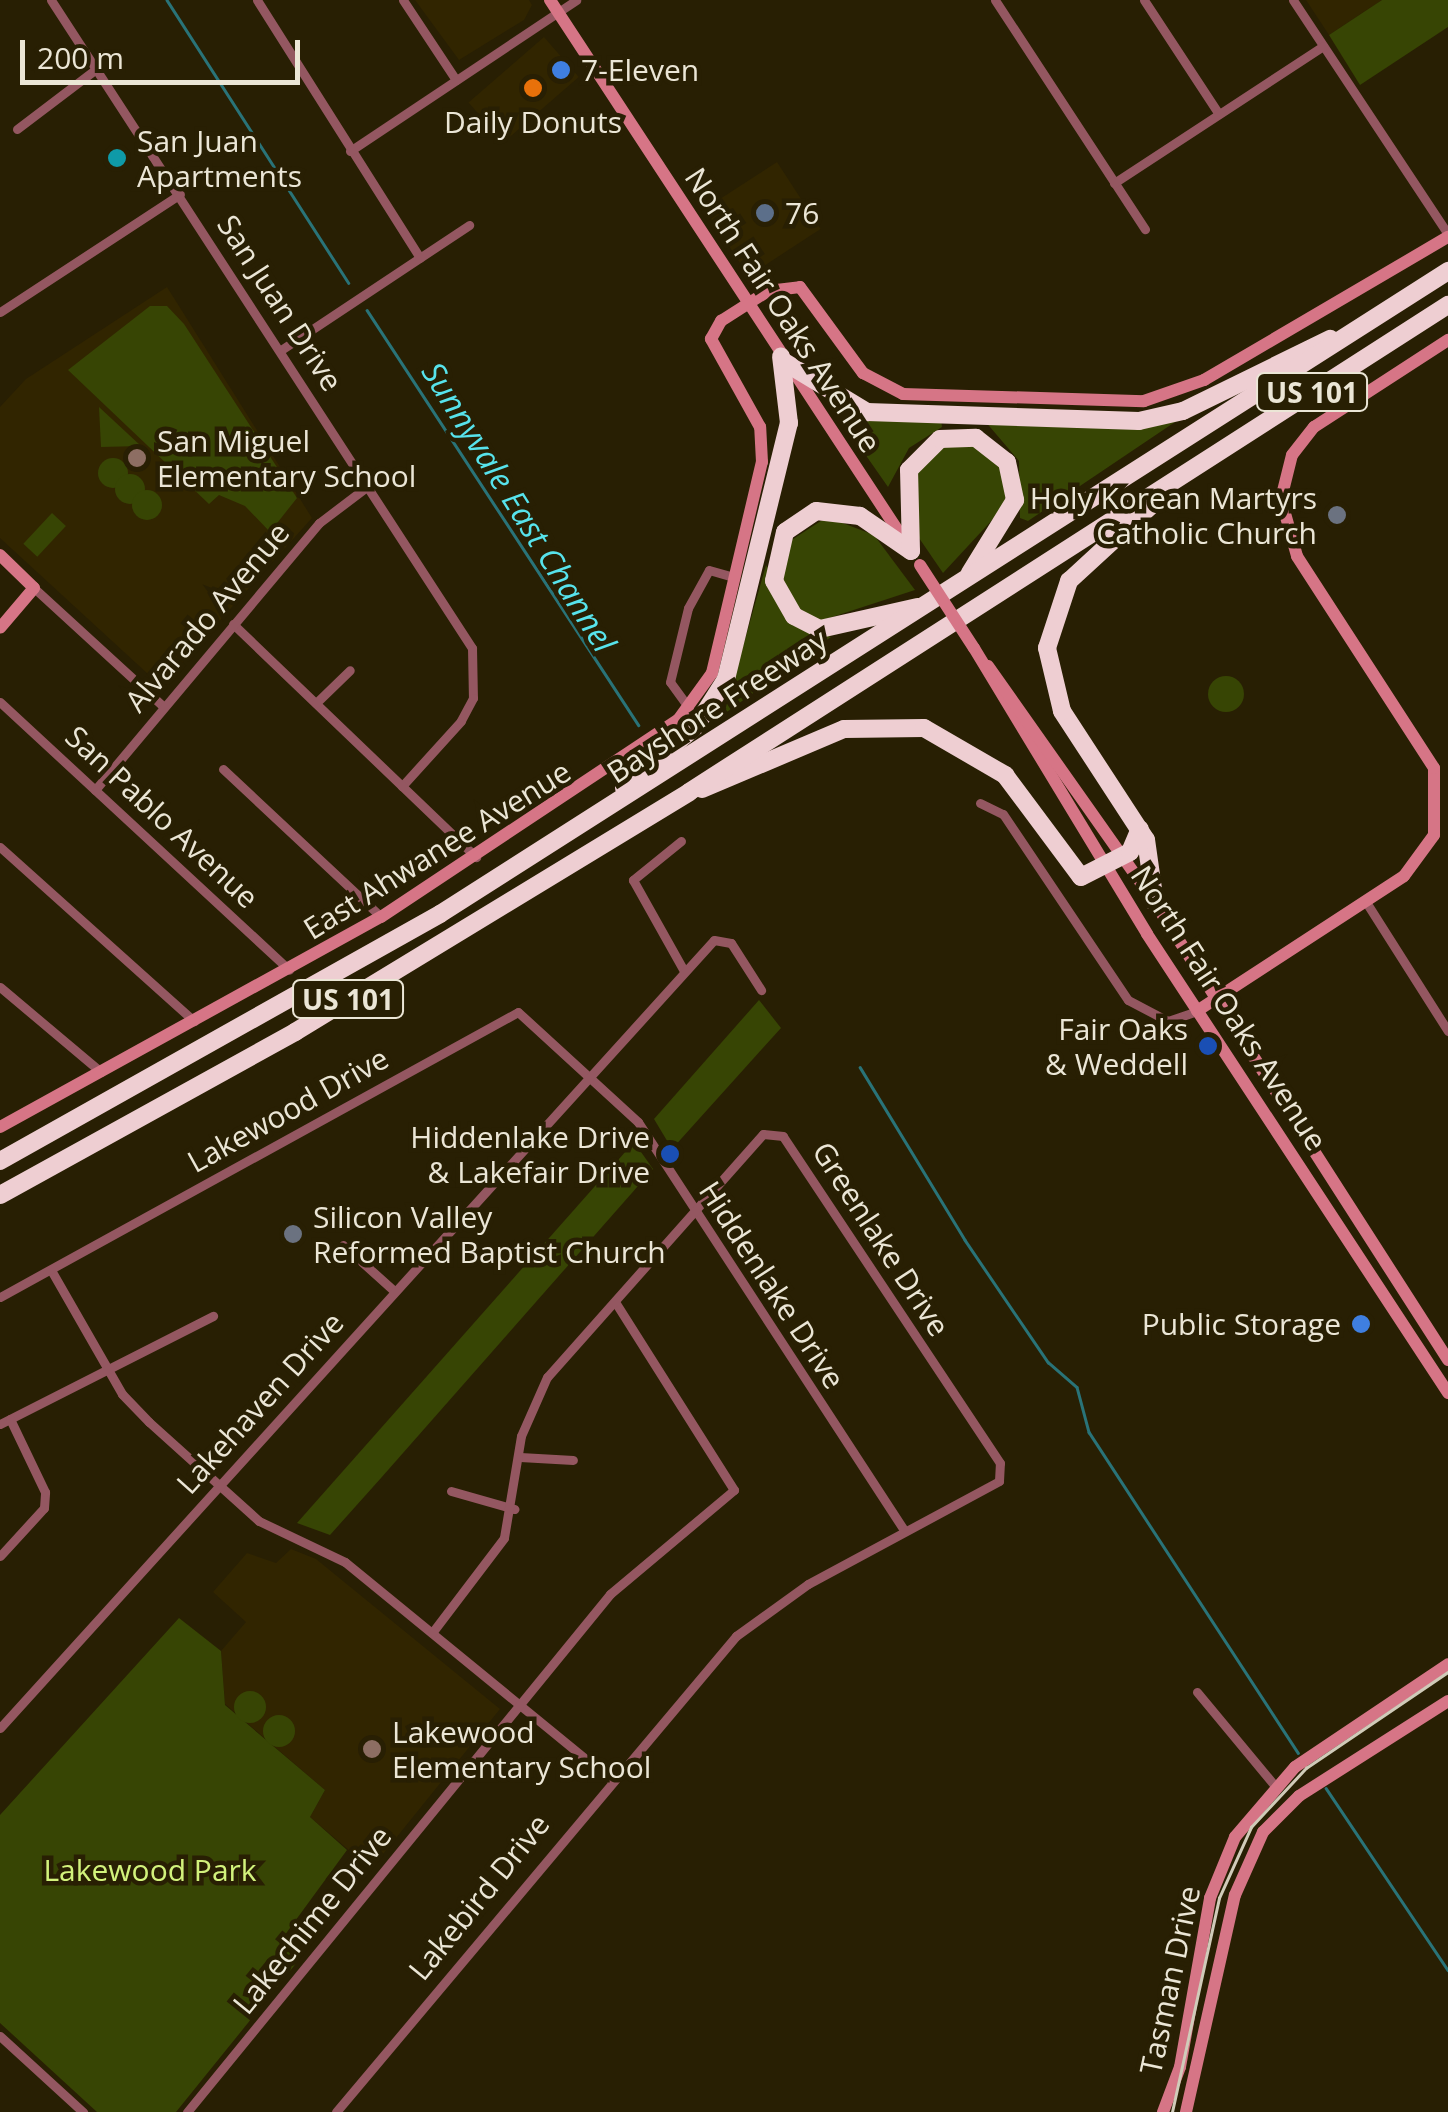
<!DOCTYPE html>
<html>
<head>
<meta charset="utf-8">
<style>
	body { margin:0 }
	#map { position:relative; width:1448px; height:2112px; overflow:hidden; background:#281f03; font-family:"Open Sans",sans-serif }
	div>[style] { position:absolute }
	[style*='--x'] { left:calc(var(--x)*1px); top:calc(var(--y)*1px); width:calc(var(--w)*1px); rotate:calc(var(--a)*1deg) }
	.built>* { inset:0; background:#312500; transform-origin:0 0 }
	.green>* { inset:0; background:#374504; transform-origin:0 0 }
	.round { border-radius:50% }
	.stream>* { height:2.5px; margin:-1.25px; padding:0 1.25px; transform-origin:1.25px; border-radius:1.25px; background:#297378 }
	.street>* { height:9px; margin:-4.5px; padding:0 4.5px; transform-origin:4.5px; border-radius:4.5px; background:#945761 }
	.secondary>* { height:12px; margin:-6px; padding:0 6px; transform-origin:6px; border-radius:6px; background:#d67586 }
	.highway>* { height:18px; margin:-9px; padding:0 9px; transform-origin:9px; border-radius:9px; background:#eeced2 }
	.tram>* { height:2.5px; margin:-1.25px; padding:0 1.25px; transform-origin:1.25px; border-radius:1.25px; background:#d0cbb9 }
	.secondary-bridge>* { height:12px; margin:-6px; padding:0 6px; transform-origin:6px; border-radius:6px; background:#d67586 }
	.dots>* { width:28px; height:28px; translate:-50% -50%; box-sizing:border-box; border:5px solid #281f03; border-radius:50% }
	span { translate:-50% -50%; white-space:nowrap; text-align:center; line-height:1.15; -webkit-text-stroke:9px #281f03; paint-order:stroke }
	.shield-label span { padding:2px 8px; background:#281f03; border:2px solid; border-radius:8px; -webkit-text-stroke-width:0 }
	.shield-label { font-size:28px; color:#ebe6d6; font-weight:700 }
	.poi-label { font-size:30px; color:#ebe6d6 }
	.left { translate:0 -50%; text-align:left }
	.right { translate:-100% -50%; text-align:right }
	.street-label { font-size:30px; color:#ebe6d6 }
	.park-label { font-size:30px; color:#d2f27c }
	.water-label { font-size:32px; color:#57e3ec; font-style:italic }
	.scale { position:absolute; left:20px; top:40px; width:280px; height:45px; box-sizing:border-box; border:5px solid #ebe6d6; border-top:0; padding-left:12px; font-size:30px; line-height:35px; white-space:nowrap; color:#ebe6d6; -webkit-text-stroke:8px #281f03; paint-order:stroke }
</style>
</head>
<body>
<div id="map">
	<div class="built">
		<div style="clip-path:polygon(415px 0,529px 0,532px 5px,524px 20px,459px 60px)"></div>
		<div style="clip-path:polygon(1306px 0,1382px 0,1329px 35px)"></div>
		<div style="left:544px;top:37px;width:53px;height:100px;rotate:49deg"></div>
		<div style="left:777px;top:162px;width:80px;height:86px;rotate:57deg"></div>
		<div style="clip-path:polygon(167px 287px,312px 518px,161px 686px,0 538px,0 407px,26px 379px)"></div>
		<div style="clip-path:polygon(291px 1549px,316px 1559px,500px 1709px,371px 1869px,310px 1817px,325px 1790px,225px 1704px,221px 1651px,246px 1622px,213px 1592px,247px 1553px,276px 1563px)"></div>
	</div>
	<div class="green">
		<div style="clip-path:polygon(1382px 0,1448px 0,1448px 27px,1360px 85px,1329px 35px)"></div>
		<div style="clip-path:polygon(150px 306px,167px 306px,184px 324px,297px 498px,270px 532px,245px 506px,219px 495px,209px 504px,68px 370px)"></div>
		<div style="clip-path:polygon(99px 407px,141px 446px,101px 447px)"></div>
		<div style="clip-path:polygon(842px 407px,941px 418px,942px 427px,909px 448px,888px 487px,837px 414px)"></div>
		<div style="clip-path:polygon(984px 420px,1178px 420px,1028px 521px,1020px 518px,1019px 461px)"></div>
		<div style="clip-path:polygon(943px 441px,973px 442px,993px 459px,1004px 471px,1006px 505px,943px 573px,919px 538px,916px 466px)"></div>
		<div class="round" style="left:98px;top:458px;width:30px;height:30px"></div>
		<div class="round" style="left:115px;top:474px;width:30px;height:30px"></div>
		<div class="round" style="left:132px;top:490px;width:30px;height:30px"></div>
		<div style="left:52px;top:513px;width:19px;height:42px;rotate:43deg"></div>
		<div style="clip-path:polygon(827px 517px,874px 535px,915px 590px,820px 621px,795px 606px,782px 580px,790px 541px)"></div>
		<div style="clip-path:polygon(766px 565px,807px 629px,831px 637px,724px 714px)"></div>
		<div class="round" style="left:1208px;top:676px;width:36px;height:36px"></div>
		<div style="clip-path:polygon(759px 1000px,781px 1028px,672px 1149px,654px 1119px)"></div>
		<div style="clip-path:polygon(634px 1142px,653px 1169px,381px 1478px,330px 1535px,297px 1523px)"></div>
		<div style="clip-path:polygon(179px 1618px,221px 1651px,225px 1705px,325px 1790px,310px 1817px,347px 1850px,279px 1943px,298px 1961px,176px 2112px,97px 2112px,0 2023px,0 1815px)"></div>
		<div class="round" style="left:234px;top:1691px;width:32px;height:32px"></div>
		<div class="round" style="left:263px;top:1715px;width:32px;height:32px"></div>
	</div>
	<div class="stream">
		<div style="--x:167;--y:0;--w:336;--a:57.3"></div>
		<div style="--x:367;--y:310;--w:496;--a:56.8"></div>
		<div style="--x:860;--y:1067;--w:202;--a:58.7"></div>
		<div style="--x:965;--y:1240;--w:148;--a:55.8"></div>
		<div style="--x:1048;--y:1362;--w:38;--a:41"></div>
		<div style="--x:1077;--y:1387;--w:47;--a:75.1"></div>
		<div style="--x:1089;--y:1432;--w:383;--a:56.9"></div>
		<div style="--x:1326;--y:1788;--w:219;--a:56.2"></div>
	</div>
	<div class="street">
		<div style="--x:51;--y:0;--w:773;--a:56.99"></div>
		<div style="--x:472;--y:648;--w:50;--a:88.9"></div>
		<div style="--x:473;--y:698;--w:26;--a:118"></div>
		<div style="--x:461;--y:721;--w:88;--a:132.2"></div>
		<div style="--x:257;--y:0;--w:305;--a:57.7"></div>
		<div style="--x:403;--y:0;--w:96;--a:56.5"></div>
		<div style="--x:995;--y:0;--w:274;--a:56.8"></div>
		<div style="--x:1144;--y:0;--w:136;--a:56.7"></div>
		<div style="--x:1293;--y:0;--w:281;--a:56.5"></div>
		<div style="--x:17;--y:129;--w:99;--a:-37.2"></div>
		<div style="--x:350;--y:151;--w:272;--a:-33.7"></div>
		<div style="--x:1114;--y:183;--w:250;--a:-33.2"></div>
		<div style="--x:0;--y:312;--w:215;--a:-33.2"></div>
		<div style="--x:281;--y:350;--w:226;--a:-33.6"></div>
		<div style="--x:34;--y:588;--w:176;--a:42.5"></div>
		<div style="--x:233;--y:624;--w:337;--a:43.8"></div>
		<div style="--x:0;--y:702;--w:394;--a:42.8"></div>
		<div style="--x:316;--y:703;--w:47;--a:-44.1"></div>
		<div style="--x:689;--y:708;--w:32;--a:-126"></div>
		<div style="--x:670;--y:682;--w:76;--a:-76.3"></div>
		<div style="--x:688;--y:608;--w:43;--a:-61.1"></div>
		<div style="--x:709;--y:570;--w:26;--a:16"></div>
		<div style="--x:223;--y:769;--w:216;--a:43.1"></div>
		<div style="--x:95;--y:790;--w:349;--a:-50"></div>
		<div style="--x:319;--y:523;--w:61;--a:-37.1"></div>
		<div style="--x:980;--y:803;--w:25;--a:26"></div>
		<div style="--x:1003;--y:814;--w:224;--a:56.1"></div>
		<div style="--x:1128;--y:1000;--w:45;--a:27.7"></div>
		<div style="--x:1168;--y:1021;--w:31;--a:-19"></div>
		<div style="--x:681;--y:841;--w:62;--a:140.9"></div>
		<div style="--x:633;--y:880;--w:104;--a:60.7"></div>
		<div style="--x:0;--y:847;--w:261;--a:41.9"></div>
		<div style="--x:1366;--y:902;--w:153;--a:57.6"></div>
		<div style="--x:0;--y:987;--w:132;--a:40.1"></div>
		<div style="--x:343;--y:1245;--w:66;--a:41.9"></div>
		<div style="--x:51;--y:1270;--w:143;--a:60.2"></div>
		<div style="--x:122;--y:1394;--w:39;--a:46"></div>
		<div style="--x:149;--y:1422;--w:148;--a:42"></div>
		<div style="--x:259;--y:1521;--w:95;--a:25.5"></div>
		<div style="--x:345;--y:1562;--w:341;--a:39.3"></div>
		<div style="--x:0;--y:1297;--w:591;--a:-28.82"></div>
		<div style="--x:518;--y:1012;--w:163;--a:42.5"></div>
		<div style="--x:638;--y:1122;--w:488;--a:56.9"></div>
		<div style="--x:0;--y:1424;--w:239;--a:-26.9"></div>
		<div style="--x:520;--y:1457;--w:53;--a:3.2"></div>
		<div style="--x:451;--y:1491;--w:66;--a:15.9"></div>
		<div style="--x:0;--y:1556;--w:65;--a:-47.5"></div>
		<div style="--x:44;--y:1508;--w:16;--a:-86"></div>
		<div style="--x:45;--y:1492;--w:81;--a:-115.6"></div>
		<div style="--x:1197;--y:1692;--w:122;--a:50.3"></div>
		<div style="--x:0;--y:1728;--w:1063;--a:-47.82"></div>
		<div style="--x:714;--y:940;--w:17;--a:10"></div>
		<div style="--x:731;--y:943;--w:56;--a:57.4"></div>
		<div style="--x:0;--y:2036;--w:113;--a:42.5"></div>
		<div style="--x:187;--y:2112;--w:669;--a:-50.76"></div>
		<div style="--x:610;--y:1594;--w:162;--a:-40"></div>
		<div style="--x:734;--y:1490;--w:222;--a:-122.3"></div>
		<div style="--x:336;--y:2112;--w:622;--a:-49.96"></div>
		<div style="--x:736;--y:1636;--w:89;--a:-35.8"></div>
		<div style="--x:808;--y:1584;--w:217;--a:-28.3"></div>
		<div style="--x:999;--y:1481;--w:18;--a:-87"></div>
		<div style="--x:1000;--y:1463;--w:392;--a:-123.6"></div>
		<div style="--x:783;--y:1136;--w:20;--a:-174"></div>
		<div style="--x:763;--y:1134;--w:325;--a:131.6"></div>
		<div style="--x:547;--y:1377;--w:64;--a:113.8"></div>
		<div style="--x:521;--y:1436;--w:103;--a:99.5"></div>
		<div style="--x:504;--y:1538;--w:119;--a:127.2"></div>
	</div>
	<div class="secondary">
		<div style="--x:550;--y:0;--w:653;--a:56.75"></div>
		<div style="--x:0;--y:555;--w:47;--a:44.1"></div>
		<div style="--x:34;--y:588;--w:52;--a:130.4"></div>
		<div style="--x:974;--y:648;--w:334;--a:58.8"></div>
		<div style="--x:1147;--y:934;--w:549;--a:56.74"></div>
		<div style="--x:988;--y:666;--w:290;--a:54.8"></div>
		<div style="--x:1155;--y:903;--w:543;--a:57.33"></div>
		<div style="--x:1197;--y:1011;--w:247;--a:-33.1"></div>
		<div style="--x:1404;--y:876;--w:51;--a:-53.8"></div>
		<div style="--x:1434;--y:835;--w:67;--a:-90"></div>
		<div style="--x:1434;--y:768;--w:252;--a:-122.9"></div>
		<div style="--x:1297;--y:556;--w:59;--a:-105.7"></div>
		<div style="--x:1281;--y:499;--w:45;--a:-76"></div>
		<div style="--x:1292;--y:455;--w:36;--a:-52"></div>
		<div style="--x:1314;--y:427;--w:160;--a:-33"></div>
		<div style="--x:0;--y:1127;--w:435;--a:-28.9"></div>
		<div style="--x:381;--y:917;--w:356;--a:-33.6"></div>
		<div style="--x:678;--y:720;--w:58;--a:-54.1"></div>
		<div style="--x:712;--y:673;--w:217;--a:-76.7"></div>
		<div style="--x:762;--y:462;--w:35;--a:-93"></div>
		<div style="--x:760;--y:427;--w:101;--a:-119.1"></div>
		<div style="--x:711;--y:339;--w:21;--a:-61"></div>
		<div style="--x:721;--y:321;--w:56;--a:-32.6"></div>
		<div style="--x:768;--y:291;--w:32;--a:-7"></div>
		<div style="--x:800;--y:287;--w:107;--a:53.8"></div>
		<div style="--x:863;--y:373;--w:45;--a:27.7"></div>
		<div style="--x:903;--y:394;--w:241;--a:1.7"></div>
		<div style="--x:1144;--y:401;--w:64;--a:-19.3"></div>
		<div style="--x:1204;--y:380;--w:283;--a:-30.4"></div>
		<div style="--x:1163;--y:2112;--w:48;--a:-69.3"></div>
		<div style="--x:1180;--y:2067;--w:172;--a:-79.9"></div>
		<div style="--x:1210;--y:1898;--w:66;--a:-67.7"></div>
		<div style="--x:1235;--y:1837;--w:92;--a:-49.4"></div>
		<div style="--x:1295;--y:1767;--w:184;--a:-33.9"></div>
		<div style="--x:1186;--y:2112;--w:222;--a:-77.3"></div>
		<div style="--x:1235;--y:1895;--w:69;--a:-66"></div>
		<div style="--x:1263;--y:1832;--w:51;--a:-45"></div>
		<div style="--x:1299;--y:1796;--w:177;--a:-32.5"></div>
	</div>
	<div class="highway">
		<div style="--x:786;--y:363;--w:95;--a:31.2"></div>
		<div style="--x:867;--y:412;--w:272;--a:1.9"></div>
		<div style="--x:1139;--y:421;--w:45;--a:-12.8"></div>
		<div style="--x:1183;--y:411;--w:164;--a:-26.1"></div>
		<div style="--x:911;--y:551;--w:62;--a:-145.5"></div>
		<div style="--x:860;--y:516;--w:44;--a:-173.5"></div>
		<div style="--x:816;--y:511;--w:37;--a:146"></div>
		<div style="--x:785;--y:532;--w:50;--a:102.7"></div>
		<div style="--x:774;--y:581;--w:40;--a:60.3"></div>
		<div style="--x:794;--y:616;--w:29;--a:27"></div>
		<div style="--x:820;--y:629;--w:100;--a:-12.7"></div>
		<div style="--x:911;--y:551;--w:81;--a:-91.4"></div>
		<div style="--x:909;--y:470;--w:44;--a:-45"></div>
		<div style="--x:940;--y:439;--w:36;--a:-2"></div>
		<div style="--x:976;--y:438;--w:39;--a:38"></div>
		<div style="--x:1007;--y:462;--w:39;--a:78"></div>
		<div style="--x:1015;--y:500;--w:86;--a:121.7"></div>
		<div style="--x:624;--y:788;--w:95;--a:-40.7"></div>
		<div style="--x:696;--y:726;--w:56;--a:-57.4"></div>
		<div style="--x:726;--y:679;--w:264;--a:-76.2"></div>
		<div style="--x:789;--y:423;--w:67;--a:-96.8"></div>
		<div style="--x:702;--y:789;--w:154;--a:-22.9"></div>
		<div style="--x:844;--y:729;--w:80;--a:-0.7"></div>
		<div style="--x:924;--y:728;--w:94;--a:30.1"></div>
		<div style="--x:1005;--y:775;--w:127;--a:53.3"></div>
		<div style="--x:1081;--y:877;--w:55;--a:-27"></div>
		<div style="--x:1130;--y:852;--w:25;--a:-67"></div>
		<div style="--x:1155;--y:903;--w:64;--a:-98.1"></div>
		<div style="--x:1146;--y:840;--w:154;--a:-123.1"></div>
		<div style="--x:1062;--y:711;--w:65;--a:-103.4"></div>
		<div style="--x:1047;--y:648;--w:71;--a:-71.8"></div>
		<div style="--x:1069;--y:581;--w:133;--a:-42.6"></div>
		<div style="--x:0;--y:1161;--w:505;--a:-29.31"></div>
		<div style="--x:440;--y:914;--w:1196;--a:-32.53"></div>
		<div style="--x:0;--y:1195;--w:337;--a:-28.9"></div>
		<div style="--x:295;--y:1032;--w:461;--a:-31.3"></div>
		<div style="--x:689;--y:792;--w:902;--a:-32.69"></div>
	</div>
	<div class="tram">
		<div style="--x:1172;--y:2112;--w:219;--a:-77.6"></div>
		<div style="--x:1219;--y:1898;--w:78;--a:-65.7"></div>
		<div style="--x:1251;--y:1827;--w:81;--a:-47"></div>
		<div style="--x:1306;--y:1768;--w:171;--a:-34.1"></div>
	</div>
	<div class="secondary-bridge">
		<div style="--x:920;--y:565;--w:99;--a:57"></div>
	</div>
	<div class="dots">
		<div style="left:561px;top:70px;background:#3f7fe0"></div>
		<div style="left:533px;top:88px;background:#e8710a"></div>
		<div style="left:117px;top:158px;background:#0f9aa8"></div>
		<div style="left:765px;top:213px;background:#5c6f8a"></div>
		<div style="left:137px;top:458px;background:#8d6e63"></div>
		<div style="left:1337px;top:515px;background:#6b7280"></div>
		<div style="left:1208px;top:1046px;background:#1a4fb4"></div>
		<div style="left:670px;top:1154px;background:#1a4fb4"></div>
		<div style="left:293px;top:1234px;background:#6b7280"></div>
		<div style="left:1361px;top:1324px;background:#3f7fe0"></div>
		<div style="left:372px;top:1749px;background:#8d6e63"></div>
	</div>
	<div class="shield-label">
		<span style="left:1312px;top:392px">US 101</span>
		<span style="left:348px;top:999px">US 101</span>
	</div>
	<div class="poi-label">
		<span class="left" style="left:581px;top:70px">7-Eleven</span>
		<span style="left:533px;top:122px">Daily Donuts</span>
		<span class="left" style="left:137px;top:158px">San Juan<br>Apartments</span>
		<span class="left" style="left:785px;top:213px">76</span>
		<span class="left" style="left:157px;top:458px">San Miguel<br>Elementary School</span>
		<span class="right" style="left:1317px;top:515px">Holy Korean Martyrs<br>Catholic Church</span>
		<span class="right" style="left:1188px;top:1046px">Fair Oaks<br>&amp; Weddell</span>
		<span class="right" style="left:650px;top:1154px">Hiddenlake Drive<br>&amp; Lakefair Drive</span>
		<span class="left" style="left:313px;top:1234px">Silicon Valley<br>Reformed Baptist Church</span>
		<span class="right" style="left:1341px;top:1324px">Public Storage</span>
		<span class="left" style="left:392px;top:1749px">Lakewood<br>Elementary School</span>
	</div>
	<div class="street-label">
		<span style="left:280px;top:303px;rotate:57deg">San Juan Drive</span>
		<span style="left:783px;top:310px;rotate:57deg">North Fair Oaks Avenue</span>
		<span style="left:207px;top:617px;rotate:-50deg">Alvarado Avenue</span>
		<span style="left:717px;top:706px;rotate:-33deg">Bayshore Freeway</span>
		<span style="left:162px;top:817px;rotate:43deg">San Pablo Avenue</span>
		<span style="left:437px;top:850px;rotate:-32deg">East Ahwanee Avenue</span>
		<span style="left:1229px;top:1008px;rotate:57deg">North Fair Oaks Avenue</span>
		<span style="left:288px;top:1110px;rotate:-29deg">Lakewood Drive</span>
		<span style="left:881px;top:1239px;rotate:57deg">Greenlake Drive</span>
		<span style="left:772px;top:1285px;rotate:57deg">Hiddenlake Drive</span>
		<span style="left:260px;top:1403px;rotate:-48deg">Lakehaven Drive</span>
		<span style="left:479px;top:1897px;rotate:-51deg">Lakebird Drive</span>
		<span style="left:312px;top:1920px;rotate:-51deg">Lakechime Drive</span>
		<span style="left:1170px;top:1980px;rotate:-78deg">Tasman Drive</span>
	</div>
	<div class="park-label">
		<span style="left:150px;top:1870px">Lakewood Park</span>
	</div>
	<div class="water-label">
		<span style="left:519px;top:507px;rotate:58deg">Sunnyvale East Channel</span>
	</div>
	<div class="scale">200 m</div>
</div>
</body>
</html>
